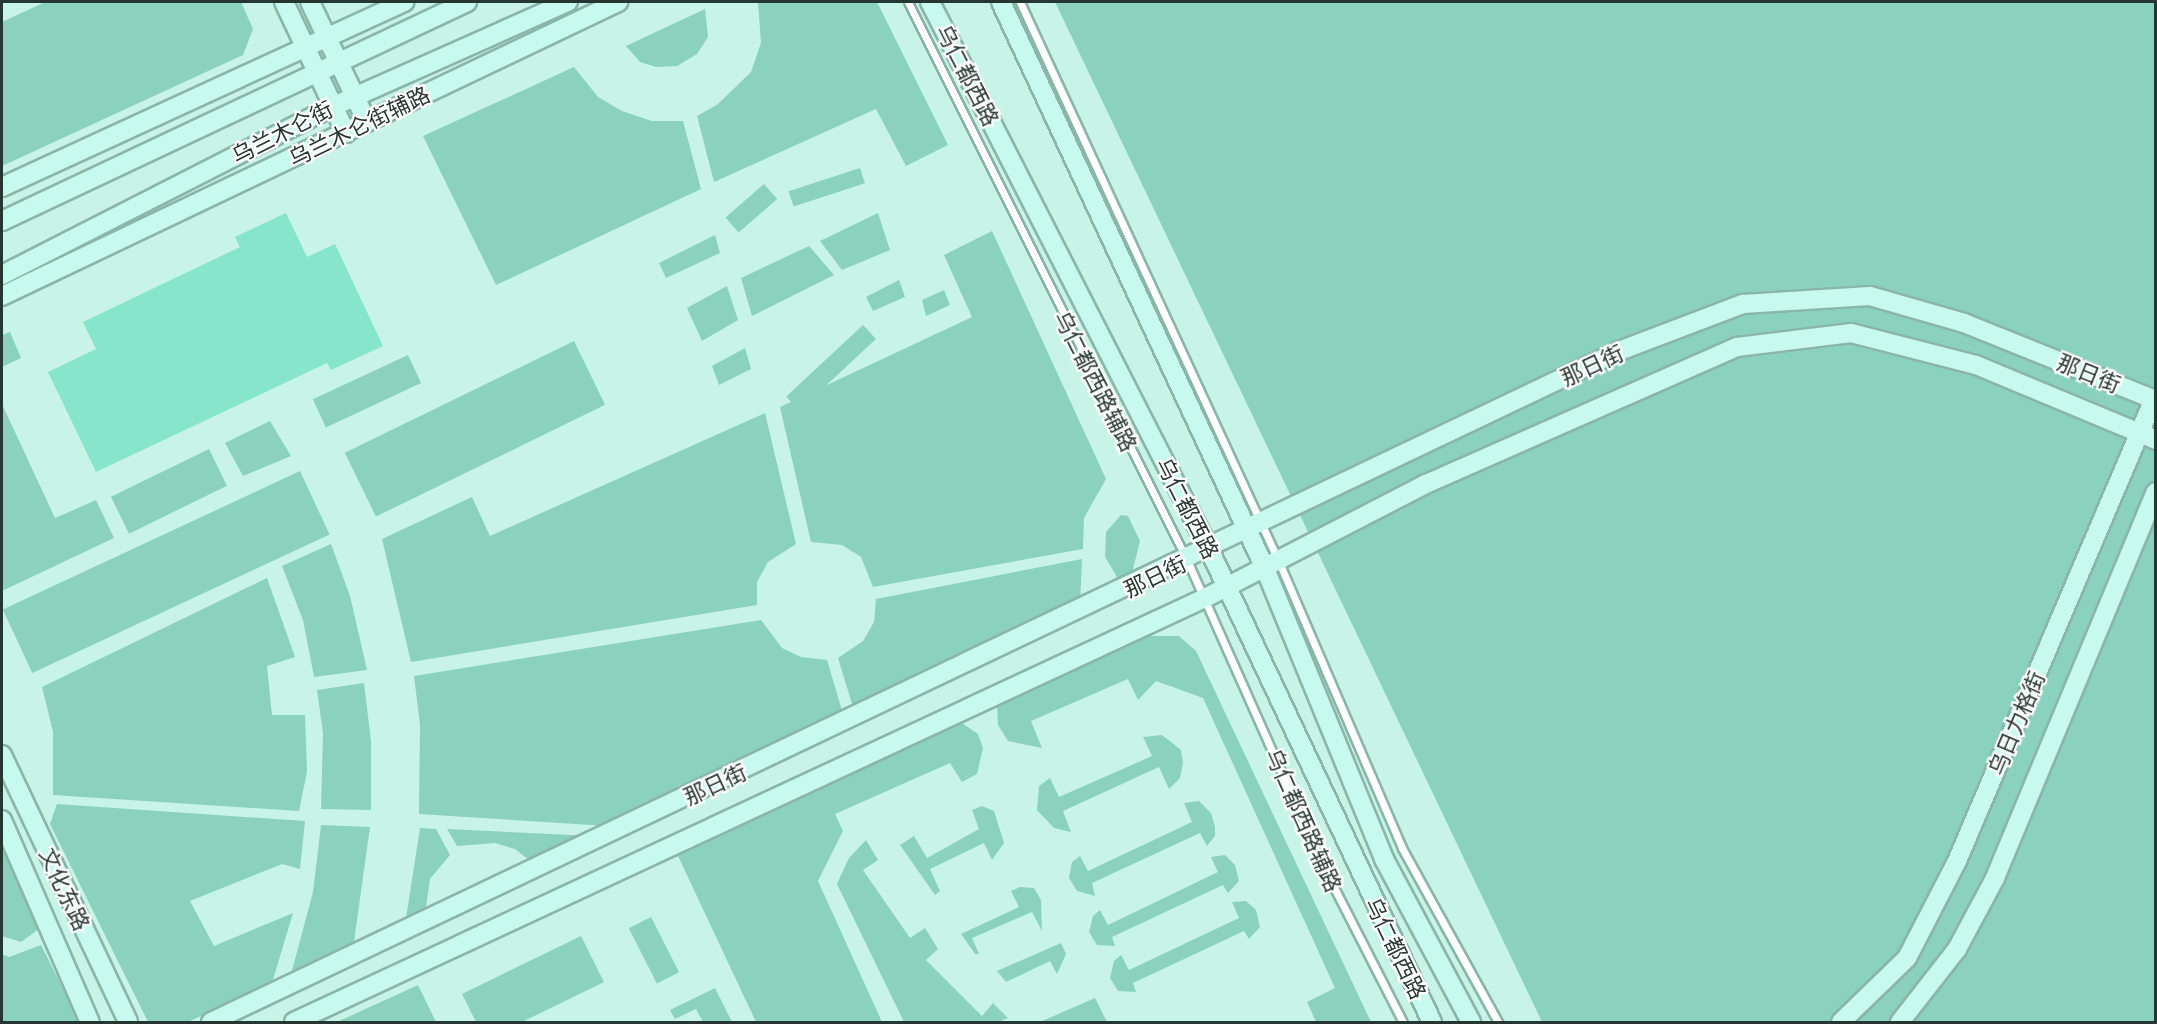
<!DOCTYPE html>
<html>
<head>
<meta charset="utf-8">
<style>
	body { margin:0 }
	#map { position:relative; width:2157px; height:1024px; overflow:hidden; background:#c7f4e6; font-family:"Exo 2","Noto Sans SC",sans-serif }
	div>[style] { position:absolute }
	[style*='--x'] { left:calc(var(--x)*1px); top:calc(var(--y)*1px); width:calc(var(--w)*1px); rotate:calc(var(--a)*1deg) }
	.green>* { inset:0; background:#8bd2be; transform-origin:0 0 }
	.building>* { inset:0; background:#86e5cb }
	.roads { filter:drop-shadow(2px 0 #8ab5a8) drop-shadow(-2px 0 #8ab5a8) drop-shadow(0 2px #8ab5a8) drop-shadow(0 -2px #8ab5a8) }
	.lane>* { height:7px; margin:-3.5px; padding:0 3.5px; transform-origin:3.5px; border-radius:3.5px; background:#fff }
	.secondary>* { height:18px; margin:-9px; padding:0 9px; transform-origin:9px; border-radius:9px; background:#c7f9ee }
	span { translate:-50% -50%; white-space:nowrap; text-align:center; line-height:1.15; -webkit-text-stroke:4.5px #fff; paint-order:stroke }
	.street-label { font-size:22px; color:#263732 }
	.frame { position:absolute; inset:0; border:3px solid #263732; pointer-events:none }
</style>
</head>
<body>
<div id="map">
	<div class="green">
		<div style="clip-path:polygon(45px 2px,241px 2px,253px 29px,243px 55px,2px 166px,2px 22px)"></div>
		<div style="clip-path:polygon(758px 2px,877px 2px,948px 145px,906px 166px,876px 109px,714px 182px,697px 116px,718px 104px,751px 72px,761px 43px)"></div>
		<div style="clip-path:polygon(1055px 2px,2155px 2px,2155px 1022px,1542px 1022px)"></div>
		<div style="clip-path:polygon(705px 9px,708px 37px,697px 54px,677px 66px,656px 67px,640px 62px,626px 46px)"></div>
		<div style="clip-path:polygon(574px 67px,598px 97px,622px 111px,652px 121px,683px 121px,701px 189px,496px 285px,423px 136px)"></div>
		<div style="left:860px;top:168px;width:16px;height:75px;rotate:72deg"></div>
		<div style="left:764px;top:184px;width:20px;height:51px;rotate:49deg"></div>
		<div style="clip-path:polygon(878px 213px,890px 250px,842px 270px,820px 241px)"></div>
		<div style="clip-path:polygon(992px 231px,1106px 479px,1084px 518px,1083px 549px,873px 587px,861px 557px,842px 545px,811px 542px,780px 407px,972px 317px,944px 255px)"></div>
		<div style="clip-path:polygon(715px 235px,720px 253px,666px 278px,659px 263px)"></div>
		<div style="clip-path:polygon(809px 246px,834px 275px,752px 316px,741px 278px)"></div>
		<div style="clip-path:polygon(899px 280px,905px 297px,873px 311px,866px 297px)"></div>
		<div style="clip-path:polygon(727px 286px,738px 320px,702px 341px,687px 308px)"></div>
		<div style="clip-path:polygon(944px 290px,950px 305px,926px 316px,922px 300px)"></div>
		<div style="left:863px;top:325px;width:19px;height:105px;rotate:47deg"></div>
		<div style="clip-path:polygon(10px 332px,21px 358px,2px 367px,2px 335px)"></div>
		<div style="left:574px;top:341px;width:71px;height:255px;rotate:64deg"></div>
		<div style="clip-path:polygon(745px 348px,751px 369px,719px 385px,712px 366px)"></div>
		<div style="left:408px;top:355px;width:31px;height:105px;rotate:65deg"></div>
		<div style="clip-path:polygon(2px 404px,55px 518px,96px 500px,114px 538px,2px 591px)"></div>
		<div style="clip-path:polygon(765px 413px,796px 544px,768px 562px,757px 582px,757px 605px,411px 662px,382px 539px,472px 497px,490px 536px)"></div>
		<div style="clip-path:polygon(270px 421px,291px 456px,243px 476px,225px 443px)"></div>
		<div style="left:209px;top:449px;width:41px;height:109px;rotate:64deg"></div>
		<div style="left:300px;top:471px;width:70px;height:328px;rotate:65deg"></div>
		<div style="clip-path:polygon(1121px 515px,1128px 516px,1140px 541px,1132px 573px,1120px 582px,1105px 557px,1106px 532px)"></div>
		<div style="clip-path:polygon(331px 544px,350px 596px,367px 670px,314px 677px,303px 620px,282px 566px)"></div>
		<div style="clip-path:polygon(1082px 559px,1080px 604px,854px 710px,838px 658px,863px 641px,874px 622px,876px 599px)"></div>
		<div style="clip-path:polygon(267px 578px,295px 657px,267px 666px,272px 715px,305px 715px,307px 772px,299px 811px,53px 795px,53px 732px,42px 687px)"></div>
		<div style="clip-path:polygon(761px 620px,782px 648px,801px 657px,827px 660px,843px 714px,607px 826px,419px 814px,420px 725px,414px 676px)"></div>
		<div style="clip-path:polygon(1150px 636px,1179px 636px,1196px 651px,1371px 1022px,1316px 1022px,1307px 1002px,1335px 988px,1203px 698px,1156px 681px,1138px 700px,1128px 679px,1031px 721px,1042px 748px,1008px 741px,998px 725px,997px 706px)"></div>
		<div style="clip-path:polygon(364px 683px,371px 741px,371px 810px,321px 809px,323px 733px,317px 690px)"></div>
		<div style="clip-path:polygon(962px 723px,978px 734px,983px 748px,977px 774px,962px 782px,950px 763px,835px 814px,843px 831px,818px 881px,882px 1022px,756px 1022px,678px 856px)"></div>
		<div style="clip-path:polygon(1162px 735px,1181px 750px,1183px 763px,1180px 778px,1169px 789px,1159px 767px,1063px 811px,1071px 832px,1054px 828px,1037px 810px,1039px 786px,1050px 778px,1059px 797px,1152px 756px,1143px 737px)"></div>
		<div style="clip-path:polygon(1199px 801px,1211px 813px,1215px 827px,1215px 836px,1207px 846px,1200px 833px,1092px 883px,1095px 896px,1077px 891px,1069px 878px,1072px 862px,1080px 856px,1088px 871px,1192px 822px,1184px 803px)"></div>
		<div style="clip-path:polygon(57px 804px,305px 821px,300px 869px,282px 864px,190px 901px,214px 946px,293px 913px,272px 983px,188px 1022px,148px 1022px,50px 824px)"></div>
		<div style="clip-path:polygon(982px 806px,994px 811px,1004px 843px,992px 860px,984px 843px,930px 869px,940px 891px,935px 895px,900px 845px,914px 836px,927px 858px,979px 829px,972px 810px)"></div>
		<div style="clip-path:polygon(321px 825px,370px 827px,353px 949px,290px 978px,313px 892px)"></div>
		<div style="clip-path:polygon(420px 828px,436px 829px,450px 855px,430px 879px,425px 915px,405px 925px)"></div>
		<div style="clip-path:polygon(447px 829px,593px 836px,533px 863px,515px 849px,495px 843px,457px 846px)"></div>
		<div style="clip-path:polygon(866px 840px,878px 860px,863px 870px,910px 938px,925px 928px,938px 949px,926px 960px,982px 1016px,993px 1003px,1008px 1018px,998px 1022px,904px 1022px,837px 884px,849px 858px)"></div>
		<div style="clip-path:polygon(2px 847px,39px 929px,21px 942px,2px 936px)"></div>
		<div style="clip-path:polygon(1225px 855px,1235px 865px,1239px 881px,1228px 893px,1223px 885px,1112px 937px,1115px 946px,1097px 945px,1089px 932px,1093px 916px,1100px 910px,1108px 925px,1218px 872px,1211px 857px)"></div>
		<div style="clip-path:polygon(1020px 887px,1034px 888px,1041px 900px,1042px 931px,1032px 912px,972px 938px,979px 954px,975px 954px,961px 934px,1019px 907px,1011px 891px)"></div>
		<div style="clip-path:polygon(1246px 901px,1256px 910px,1260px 927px,1249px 939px,1244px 931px,1133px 983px,1136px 992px,1118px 991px,1110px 978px,1114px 961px,1121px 955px,1129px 970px,1239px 918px,1232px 902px)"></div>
		<div style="left:651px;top:917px;width:62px;height:25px;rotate:63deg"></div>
		<div style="clip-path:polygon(581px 936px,604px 982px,522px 1022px,476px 1022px,462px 994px)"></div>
		<div style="clip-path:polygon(1061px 943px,1066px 954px,1057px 974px,1050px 961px,1006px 982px,997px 971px)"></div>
		<div style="clip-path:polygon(41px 945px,80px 1022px,2px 1022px,2px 954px,9px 957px)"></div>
		<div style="clip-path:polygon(418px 985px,436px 1022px,337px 1022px)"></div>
		<div style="clip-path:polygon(715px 988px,732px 1022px,703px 1022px,696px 1009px,675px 1019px,670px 1010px)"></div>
		<div style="clip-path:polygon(1095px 998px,1107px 1022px,1040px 1022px)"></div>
	</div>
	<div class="building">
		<div style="clip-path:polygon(286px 213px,307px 257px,335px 244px,383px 346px,331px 370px,327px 363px,96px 472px,48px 372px,96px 349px,83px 322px,240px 247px,235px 237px)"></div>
	</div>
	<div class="roads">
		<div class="lane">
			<div style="--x:908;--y:2;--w:624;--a:63.43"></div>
			<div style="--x:1187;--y:560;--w:335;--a:66"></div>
			<div style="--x:1323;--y:866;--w:175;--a:62.9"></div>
			<div style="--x:1020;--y:2;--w:617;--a:65.18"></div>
			<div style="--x:1279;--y:562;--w:311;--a:66.7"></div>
			<div style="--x:1402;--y:848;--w:199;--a:61.1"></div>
		</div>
		<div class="secondary">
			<div style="--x:284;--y:2;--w:145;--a:64.7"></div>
			<div style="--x:310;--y:2;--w:133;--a:64.6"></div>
			<div style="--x:930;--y:2;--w:614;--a:62.98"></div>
			<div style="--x:1209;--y:549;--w:523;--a:64.76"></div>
			<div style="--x:1001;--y:2;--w:622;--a:65"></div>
			<div style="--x:1264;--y:566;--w:317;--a:67.7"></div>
			<div style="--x:1384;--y:859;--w:185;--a:61.9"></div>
			<div style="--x:2;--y:187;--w:443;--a:-24.7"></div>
			<div style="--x:2;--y:221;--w:514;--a:-25.22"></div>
			<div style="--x:2;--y:275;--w:373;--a:-27"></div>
			<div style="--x:334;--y:106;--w:256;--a:-24"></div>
			<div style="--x:2;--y:296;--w:683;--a:-25.51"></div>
			<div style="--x:2;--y:755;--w:295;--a:64.7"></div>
			<div style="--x:2;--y:820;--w:220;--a:66.5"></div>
			<div style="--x:211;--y:1022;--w:1560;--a:-25.48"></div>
			<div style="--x:1619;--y:351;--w:133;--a:-20.8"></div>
			<div style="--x:1743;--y:304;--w:127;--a:-3.6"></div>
			<div style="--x:1870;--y:296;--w:98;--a:16"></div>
			<div style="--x:1964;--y:323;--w:207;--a:21.9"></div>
			<div style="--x:294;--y:1022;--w:1005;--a:-24.96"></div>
			<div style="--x:1205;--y:598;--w:249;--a:-27.3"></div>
			<div style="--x:1426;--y:484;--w:340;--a:-23.8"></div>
			<div style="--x:1737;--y:347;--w:115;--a:-7"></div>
			<div style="--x:1851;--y:333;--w:129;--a:14.4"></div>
			<div style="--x:1976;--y:365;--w:195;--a:22.6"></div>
			<div style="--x:1841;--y:1022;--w:92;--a:-44.1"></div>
			<div style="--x:1907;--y:958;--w:109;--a:-62.7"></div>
			<div style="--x:1957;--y:861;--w:502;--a:-66.91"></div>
			<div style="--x:1900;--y:1022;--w:93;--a:-52"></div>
			<div style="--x:1957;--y:949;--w:81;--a:-61.8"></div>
			<div style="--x:1995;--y:878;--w:418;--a:-67.4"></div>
		</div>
	</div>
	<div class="street-label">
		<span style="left:968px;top:75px;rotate:63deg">乌仁都西路</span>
		<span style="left:359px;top:126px;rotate:-26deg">乌兰木仑街辅路</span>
		<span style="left:282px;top:132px;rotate:-27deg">乌兰木仑街</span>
		<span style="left:1592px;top:365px;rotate:-25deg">那日街</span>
		<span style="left:2089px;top:373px;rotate:22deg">那日街</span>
		<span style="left:1096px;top:381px;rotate:63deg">乌仁都西路辅路</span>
		<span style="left:1188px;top:508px;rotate:63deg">乌仁都西路</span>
		<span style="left:1155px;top:576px;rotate:-26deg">那日街</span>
		<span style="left:2016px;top:723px;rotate:-67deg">乌日力格街</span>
		<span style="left:715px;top:784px;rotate:-25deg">那日街</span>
		<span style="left:1304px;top:820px;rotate:66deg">乌仁都西路辅路</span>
		<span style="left:65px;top:889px;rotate:65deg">文化东路</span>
		<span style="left:1396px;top:948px;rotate:64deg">乌仁都西路</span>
	</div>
	<div class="frame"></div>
</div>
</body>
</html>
